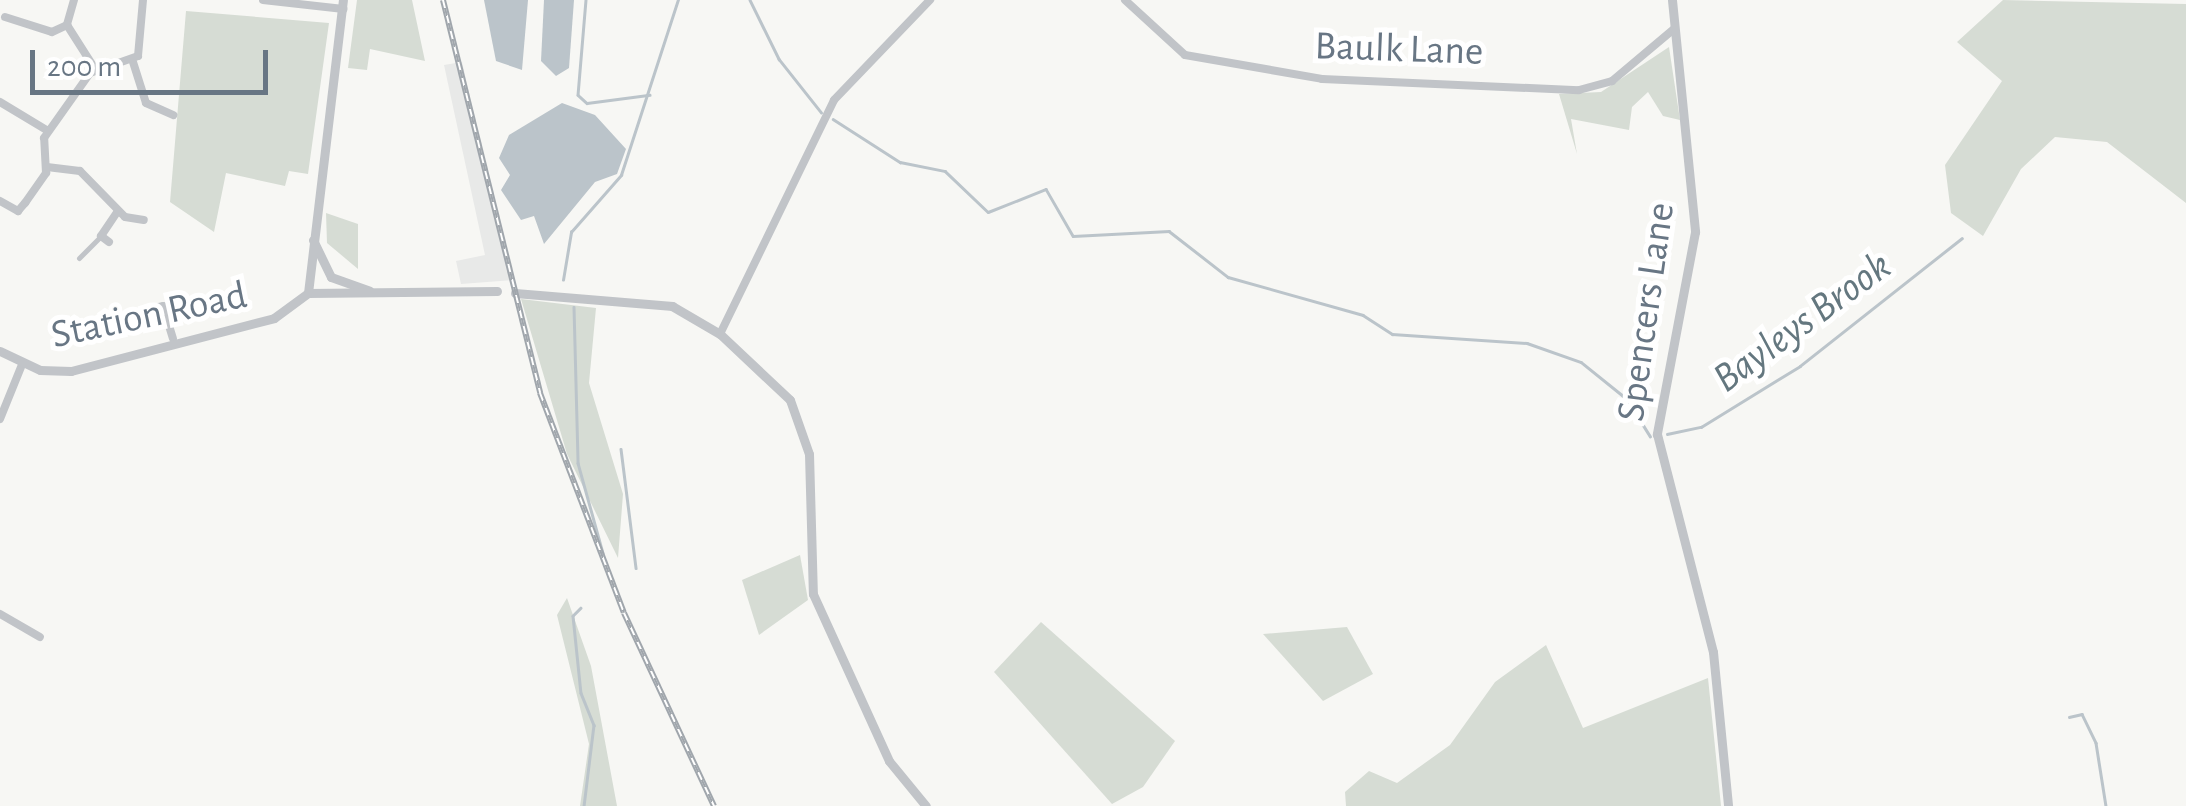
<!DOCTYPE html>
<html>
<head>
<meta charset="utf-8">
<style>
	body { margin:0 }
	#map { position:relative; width:2186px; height:806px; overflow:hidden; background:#f7f7f4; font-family:"Alegreya Sans",sans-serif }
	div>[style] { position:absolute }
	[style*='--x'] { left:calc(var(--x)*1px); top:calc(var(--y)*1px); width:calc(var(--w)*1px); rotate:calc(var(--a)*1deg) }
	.built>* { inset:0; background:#e8e9e8 }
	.green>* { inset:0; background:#d6dcd4 }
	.water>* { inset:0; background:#bbc4ca }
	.stream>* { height:2.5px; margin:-1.25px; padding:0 1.25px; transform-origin:1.25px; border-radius:1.25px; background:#bbc4ca }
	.pedestrian>* { height:5px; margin:-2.5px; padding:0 2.5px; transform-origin:2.5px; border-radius:2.5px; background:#c1c4c8 }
	.minor>* { height:8px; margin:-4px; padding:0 4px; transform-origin:4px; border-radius:4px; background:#c1c4c8 }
	.tertiary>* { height:9px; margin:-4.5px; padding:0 4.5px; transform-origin:4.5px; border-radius:4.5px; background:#c1c4c8 }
	.rail>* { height:6px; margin-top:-3px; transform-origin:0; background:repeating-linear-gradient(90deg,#fff 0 8px,#a0a6ac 0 16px); box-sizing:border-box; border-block:2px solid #a0a6ac }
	span { translate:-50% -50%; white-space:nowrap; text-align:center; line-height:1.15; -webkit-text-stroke:10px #fff; paint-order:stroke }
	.street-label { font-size:40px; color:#687684 }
	.water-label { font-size:42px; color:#64777f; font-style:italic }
	.scale { position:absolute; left:30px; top:50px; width:238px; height:45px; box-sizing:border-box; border:5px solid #687684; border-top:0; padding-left:12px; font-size:30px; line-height:35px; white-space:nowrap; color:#687684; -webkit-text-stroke:8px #fff; paint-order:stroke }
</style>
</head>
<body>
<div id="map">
	<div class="built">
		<div style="clip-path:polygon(462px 62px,506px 254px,515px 280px,461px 284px,456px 261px,485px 255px,444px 65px)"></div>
	</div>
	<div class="green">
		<div style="clip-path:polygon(357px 0,412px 0,425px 61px,370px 49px,367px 70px,348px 68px)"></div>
		<div style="clip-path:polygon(2003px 0,2186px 4px,2186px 203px,2107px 142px,2055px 137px,2021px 169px,1983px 236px,1951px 213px,1945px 165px,2002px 81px,1957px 42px)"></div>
		<div style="clip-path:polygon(186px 11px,329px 23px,308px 174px,289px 171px,285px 186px,226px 173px,214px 232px,170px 202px)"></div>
		<div style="clip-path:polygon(1669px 47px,1680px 120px,1663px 116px,1648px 92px,1632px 107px,1629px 130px,1571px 119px,1577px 154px,1559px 94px,1601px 92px)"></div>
		<div style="clip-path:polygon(326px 213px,358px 224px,358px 269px,327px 243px)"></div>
		<div style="clip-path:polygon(521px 299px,596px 308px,589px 383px,623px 494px,618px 558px,567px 454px)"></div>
		<div style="clip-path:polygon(800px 555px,808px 600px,759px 635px,742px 580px)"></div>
		<div style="clip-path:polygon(567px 598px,591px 666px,617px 806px,580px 806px,589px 744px,557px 615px)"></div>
		<div style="clip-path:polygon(1041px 622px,1175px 741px,1143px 787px,1112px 804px,994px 672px)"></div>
		<div style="clip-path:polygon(1347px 627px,1373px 674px,1323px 701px,1263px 634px)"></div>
		<div style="clip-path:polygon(1546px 645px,1583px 728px,1708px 678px,1721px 806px,1346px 806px,1345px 792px,1369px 771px,1397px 783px,1450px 745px,1495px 682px)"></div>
	</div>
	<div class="water">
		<div style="clip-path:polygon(484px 0,528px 0,522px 70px,496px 61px)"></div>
		<div style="clip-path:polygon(544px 0,574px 0,569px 68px,556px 76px,541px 61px)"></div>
		<div style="clip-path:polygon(562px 103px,595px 115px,626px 149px,617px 174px,595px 182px,544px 244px,534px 216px,521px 220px,501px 190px,510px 175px,499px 158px,509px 135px)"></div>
	</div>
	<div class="stream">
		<div style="--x:586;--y:0;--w:95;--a:94.8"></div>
		<div style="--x:578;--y:95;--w:12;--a:42"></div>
		<div style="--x:587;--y:103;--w:63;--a:-7.4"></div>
		<div style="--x:750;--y:0;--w:66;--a:63.8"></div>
		<div style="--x:779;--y:59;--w:68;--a:51.6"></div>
		<div style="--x:833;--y:119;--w:80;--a:32.7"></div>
		<div style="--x:900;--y:162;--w:46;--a:11.3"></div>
		<div style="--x:945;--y:171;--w:59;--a:43.6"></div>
		<div style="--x:988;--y:212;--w:62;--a:-21.6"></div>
		<div style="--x:1046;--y:189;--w:54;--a:60.1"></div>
		<div style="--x:1073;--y:236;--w:96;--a:-3"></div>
		<div style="--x:1169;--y:231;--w:75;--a:37.9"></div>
		<div style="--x:1228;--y:277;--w:140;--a:15.7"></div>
		<div style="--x:1363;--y:315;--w:35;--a:33"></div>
		<div style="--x:1392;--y:334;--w:135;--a:3.8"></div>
		<div style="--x:1527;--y:343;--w:57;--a:19.4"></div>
		<div style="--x:1581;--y:362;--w:59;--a:38.8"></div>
		<div style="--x:1627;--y:399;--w:44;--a:58.1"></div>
		<div style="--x:563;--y:280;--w:49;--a:-80.5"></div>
		<div style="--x:571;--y:232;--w:76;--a:-48.7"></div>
		<div style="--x:621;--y:175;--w:184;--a:-72"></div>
		<div style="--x:574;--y:307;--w:156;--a:88.5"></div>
		<div style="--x:578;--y:463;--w:93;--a:74.5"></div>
		<div style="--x:1667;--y:434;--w:35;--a:-12"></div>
		<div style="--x:1701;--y:427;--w:116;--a:-31.6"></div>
		<div style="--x:1800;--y:366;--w:206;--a:-38.3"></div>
		<div style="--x:621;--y:449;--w:120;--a:82.8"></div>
		<div style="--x:581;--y:608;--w:11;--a:135"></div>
		<div style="--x:573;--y:616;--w:77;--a:84.1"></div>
		<div style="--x:581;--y:693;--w:35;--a:68"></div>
		<div style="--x:594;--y:725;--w:82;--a:97"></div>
		<div style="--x:2069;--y:717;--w:13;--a:-13"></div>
		<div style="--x:2082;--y:714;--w:32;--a:64"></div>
		<div style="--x:2096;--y:743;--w:64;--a:81"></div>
	</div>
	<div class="pedestrian">
		<div style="--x:79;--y:258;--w:31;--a:-45"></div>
	</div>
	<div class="minor">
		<div style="--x:74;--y:0;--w:26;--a:106"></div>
		<div style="--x:67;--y:25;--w:52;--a:57.5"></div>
		<div style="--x:263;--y:0;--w:81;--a:6.4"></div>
		<div style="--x:1125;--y:0;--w:81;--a:42.5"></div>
		<div style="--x:1185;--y:55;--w:139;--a:9.9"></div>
		<div style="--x:1322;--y:79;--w:257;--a:2.5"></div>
		<div style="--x:1579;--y:90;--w:34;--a:-15"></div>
		<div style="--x:1612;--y:81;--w:81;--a:-40"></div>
		<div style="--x:5;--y:17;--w:49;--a:17.7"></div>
		<div style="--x:52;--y:32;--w:17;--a:-25"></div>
		<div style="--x:133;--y:62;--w:43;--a:72.4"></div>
		<div style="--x:146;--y:103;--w:30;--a:24"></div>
		<div style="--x:0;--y:102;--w:56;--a:31.1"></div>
		<div style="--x:47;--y:167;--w:33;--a:7"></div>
		<div style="--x:80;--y:171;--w:64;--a:45.6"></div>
		<div style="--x:125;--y:217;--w:19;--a:9"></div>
		<div style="--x:0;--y:201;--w:21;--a:29"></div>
		<div style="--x:18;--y:211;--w:11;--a:-49"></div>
		<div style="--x:25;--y:203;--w:37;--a:-55"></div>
		<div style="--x:46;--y:173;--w:35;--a:-93"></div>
		<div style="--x:44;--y:138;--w:80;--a:-54.7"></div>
		<div style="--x:90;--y:73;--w:51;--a:-19.5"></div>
		<div style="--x:138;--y:56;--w:56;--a:-84.9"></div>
		<div style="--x:109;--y:242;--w:10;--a:-143"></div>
		<div style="--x:101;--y:236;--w:30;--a:-56"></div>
		<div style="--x:153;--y:308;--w:10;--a:-11"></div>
		<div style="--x:163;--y:306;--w:34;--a:73"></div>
		<div style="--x:720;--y:334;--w:260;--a:-64"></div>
		<div style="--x:834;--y:100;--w:139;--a:-46.2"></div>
		<div style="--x:0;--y:419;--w:61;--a:-68"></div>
		<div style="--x:0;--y:614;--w:46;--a:29.9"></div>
	</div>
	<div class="tertiary">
		<div style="--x:1672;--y:0;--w:233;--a:84.3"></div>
		<div style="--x:1695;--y:232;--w:206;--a:100.7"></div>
		<div style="--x:1657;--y:434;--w:225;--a:75.6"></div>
		<div style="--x:1713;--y:652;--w:155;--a:84.4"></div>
		<div style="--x:313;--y:240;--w:41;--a:64.1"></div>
		<div style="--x:331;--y:277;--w:41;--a:19.7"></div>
		<div style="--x:308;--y:293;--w:295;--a:-83.2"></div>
		<div style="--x:308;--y:293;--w:189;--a:-0.6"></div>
		<div style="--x:515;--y:293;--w:158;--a:4.7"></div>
		<div style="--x:672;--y:306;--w:56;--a:30.3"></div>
		<div style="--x:720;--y:334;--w:96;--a:43.3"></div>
		<div style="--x:790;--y:400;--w:57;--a:70.6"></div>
		<div style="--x:809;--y:454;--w:140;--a:88.4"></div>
		<div style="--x:813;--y:594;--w:183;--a:65.5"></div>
		<div style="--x:889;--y:761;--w:58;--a:50.6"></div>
		<div style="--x:0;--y:351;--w:44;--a:25.4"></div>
		<div style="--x:40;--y:370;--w:31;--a:2"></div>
		<div style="--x:71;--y:371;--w:210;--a:-14.6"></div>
		<div style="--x:274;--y:318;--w:42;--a:-36.3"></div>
	</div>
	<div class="rail">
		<div style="--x:443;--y:0;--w:405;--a:76.1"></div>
		<div style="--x:540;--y:393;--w:235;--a:69.1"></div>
		<div style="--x:624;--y:613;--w:213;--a:65"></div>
	</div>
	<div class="street-label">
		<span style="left:1399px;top:49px;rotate:2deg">Baulk Lane</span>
		<span style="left:1646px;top:312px;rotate:-82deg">Spencers Lane</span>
		<span style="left:149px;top:315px;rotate:-12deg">Station Road</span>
	</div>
	<div class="water-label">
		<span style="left:1802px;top:322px;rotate:-36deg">Bayleys Brook</span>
	</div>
	<div class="scale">200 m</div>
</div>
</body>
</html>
